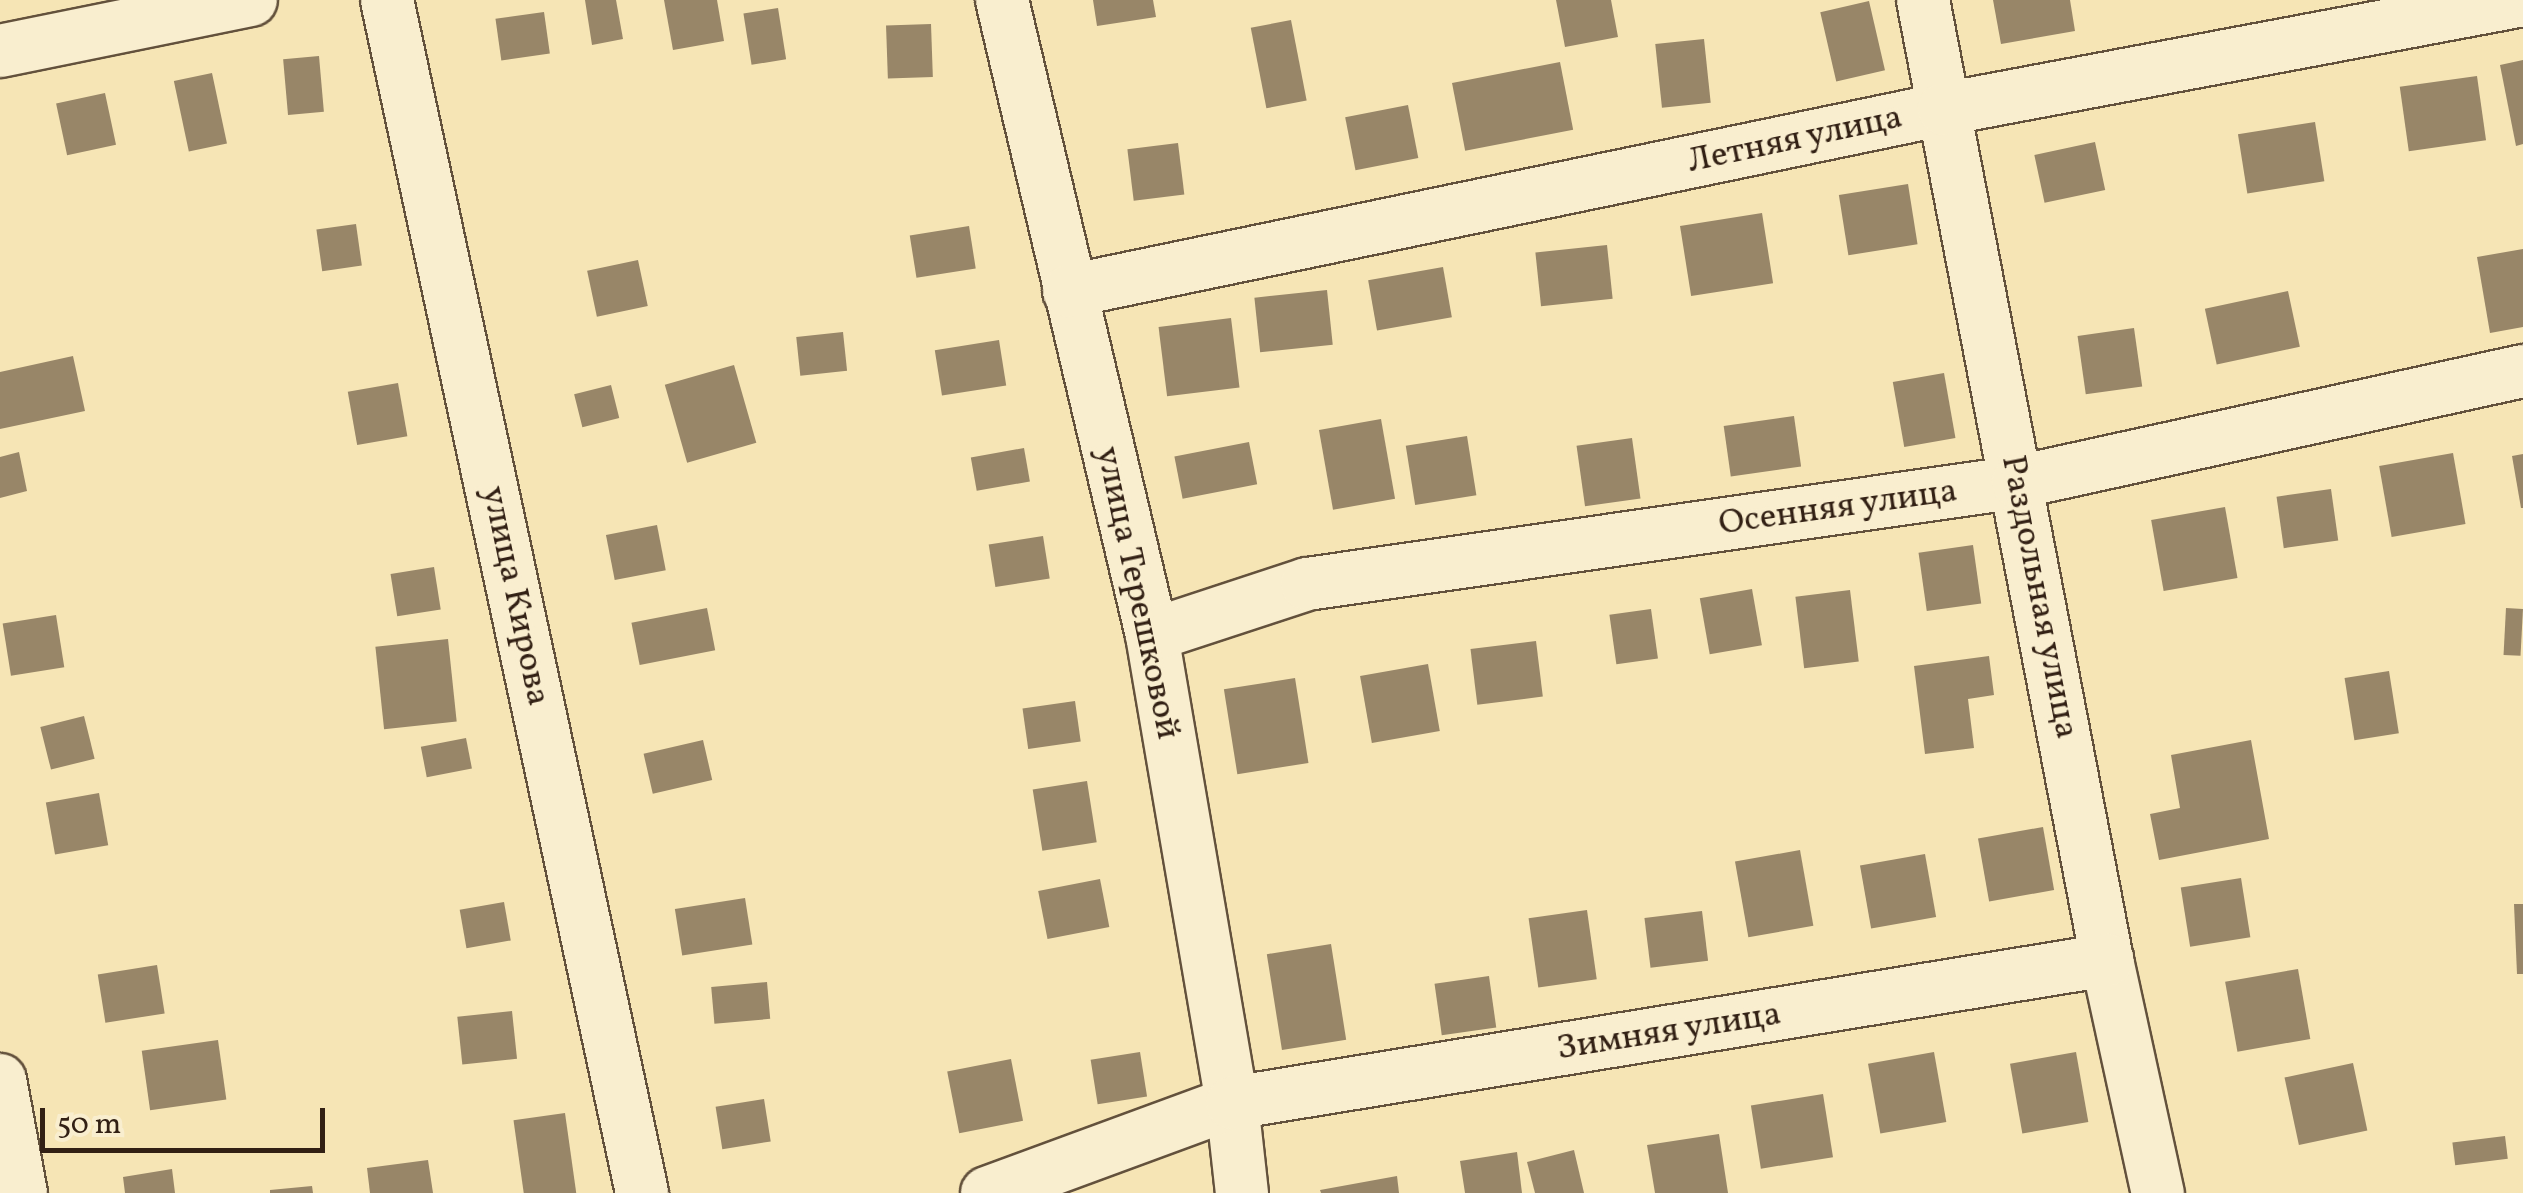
<!DOCTYPE html>
<html>
<head>
<meta charset="utf-8">
<style>
	body { margin:0 }
	#map { position:relative; width:2523px; height:1193px; overflow:hidden; background:#f6e5b5; font-family:Vollkorn,serif }
	div>[style] { position:absolute }
	[style*='--x'] { left:calc(var(--x)*1px); top:calc(var(--y)*1px); width:calc(var(--w)*1px); rotate:calc(var(--a)*1deg) }
	.building>* { inset:0; background:#988668; transform-origin:0 0 }
	.roads { filter:drop-shadow(2px 0 #63513c) drop-shadow(-2px 0 #63513c) drop-shadow(0 2px #63513c) drop-shadow(0 -2px #63513c) }
	.minor>* { height:52px; margin:-26px; padding:0 26px; transform-origin:26px; border-radius:26px; background:#f9eecf }
	span { translate:-50% -50%; white-space:nowrap; text-align:center; line-height:1.15; -webkit-text-stroke:8px #f9eecf; paint-order:stroke }
	.street-label { font-size:35px; color:#322014 }
	.scale { position:absolute; left:40px; top:1108px; width:285px; height:45px; box-sizing:border-box; border:5px solid #322014; border-top:0; padding-left:12px; font-size:30px; line-height:35px; white-space:nowrap; color:#322014; -webkit-text-stroke:8px #f9eecf; paint-order:stroke }
</style>
</head>
<body>
<div id="map">
	<div class="building">
		<div style="clip-path:polygon(585px 0,616px 0,623px 39px,592px 45px)"></div>
		<div style="clip-path:polygon(664px 0,717px 0,724px 41px,673px 50px)"></div>
		<div style="clip-path:polygon(1093px 0,1153px 0,1156px 17px,1097px 26px)"></div>
		<div style="clip-path:polygon(1556px 0,1611px 0,1618px 37px,1565px 47px)"></div>
		<div style="clip-path:polygon(1993px 0,2070px 0,2075px 31px,2001px 44px)"></div>
		<div style="left:1869px;top:1px;width:71px;height:50px;rotate:77deg"></div>
		<div style="left:778px;top:8px;width:52px;height:35px;rotate:81deg"></div>
		<div style="left:544px;top:12px;width:42px;height:49px;rotate:82deg"></div>
		<div style="left:1291px;top:20px;width:82px;height:41px;rotate:79deg"></div>
		<div style="left:931px;top:24px;width:53px;height:45px;rotate:88deg"></div>
		<div style="left:1704px;top:39px;width:64px;height:49px;rotate:84deg"></div>
		<div style="left:319px;top:56px;width:56px;height:36px;rotate:85deg"></div>
		<div style="clip-path:polygon(2523px 60px,2523px 144px,2516px 146px,2500px 65px)"></div>
		<div style="left:1560px;top:62px;width:69px;height:110px;rotate:79deg"></div>
		<div style="left:212px;top:73px;width:72px;height:39px;rotate:78deg"></div>
		<div style="left:2477px;top:76px;width:65px;height:78px;rotate:82deg"></div>
		<div style="left:105px;top:93px;width:53px;height:50px;rotate:78deg"></div>
		<div style="left:1408px;top:105px;width:54px;height:64px;rotate:79deg"></div>
		<div style="left:2315px;top:122px;width:60px;height:78px;rotate:81deg"></div>
		<div style="left:2095px;top:142px;width:49px;height:62px;rotate:78deg"></div>
		<div style="left:1178px;top:143px;width:52px;height:51px;rotate:83deg"></div>
		<div style="left:1908px;top:184px;width:61px;height:70px;rotate:81deg"></div>
		<div style="left:1762px;top:213px;width:71px;height:83px;rotate:81deg"></div>
		<div style="left:356px;top:224px;width:42px;height:40px;rotate:82deg"></div>
		<div style="left:969px;top:226px;width:43px;height:60px;rotate:81deg"></div>
		<div style="left:1607px;top:245px;width:54px;height:72px;rotate:84deg"></div>
		<div style="clip-path:polygon(2523px 249px,2523px 327px,2490px 333px,2477px 257px)"></div>
		<div style="left:638px;top:260px;width:47px;height:52px;rotate:78deg"></div>
		<div style="left:1443px;top:267px;width:51px;height:76px;rotate:80deg"></div>
		<div style="left:1327px;top:290px;width:55px;height:73px;rotate:84deg"></div>
		<div style="left:2288px;top:291px;width:57px;height:85px;rotate:78deg"></div>
		<div style="left:1231px;top:318px;width:70px;height:73px;rotate:83deg"></div>
		<div style="left:2134px;top:328px;width:59px;height:57px;rotate:82deg"></div>
		<div style="left:843px;top:332px;width:39px;height:47px;rotate:84deg"></div>
		<div style="left:999px;top:340px;width:46px;height:65px;rotate:81deg"></div>
		<div style="clip-path:polygon(73px 356px,85px 411px,0 429px,0 372px)"></div>
		<div style="left:734px;top:365px;width:81px;height:72px;rotate:74deg"></div>
		<div style="left:1944px;top:373px;width:66px;height:52px;rotate:80deg"></div>
		<div style="left:398px;top:383px;width:54px;height:51px;rotate:80deg"></div>
		<div style="left:611px;top:385px;width:34px;height:38px;rotate:76deg"></div>
		<div style="left:1794px;top:416px;width:51px;height:71px;rotate:82deg"></div>
		<div style="left:1381px;top:419px;width:81px;height:63px;rotate:80deg"></div>
		<div style="left:1467px;top:436px;width:60px;height:62px;rotate:81deg"></div>
		<div style="left:1632px;top:438px;width:61px;height:56px;rotate:82deg"></div>
		<div style="left:1249px;top:442px;width:43px;height:76px;rotate:79deg"></div>
		<div style="left:1024px;top:448px;width:34px;height:54px;rotate:80deg"></div>
		<div style="clip-path:polygon(19px 452px,27px 491px,0 498px,0 457px)"></div>
		<div style="left:2453px;top:453px;width:72px;height:75px;rotate:80deg"></div>
		<div style="clip-path:polygon(2523px 454px,2523px 508px,2521px 508px,2512px 456px)"></div>
		<div style="left:2331px;top:489px;width:52px;height:55px;rotate:82deg"></div>
		<div style="left:2225px;top:507px;width:72px;height:75px;rotate:80deg"></div>
		<div style="left:657px;top:525px;width:46px;height:52px;rotate:79deg"></div>
		<div style="left:1043px;top:536px;width:43px;height:55px;rotate:81deg"></div>
		<div style="left:1973px;top:545px;width:59px;height:55px;rotate:82deg"></div>
		<div style="left:434px;top:567px;width:43px;height:44px;rotate:81deg"></div>
		<div style="left:1752px;top:589px;width:57px;height:53px;rotate:80deg"></div>
		<div style="left:1850px;top:590px;width:72px;height:55px;rotate:83deg"></div>
		<div style="left:707px;top:608px;width:43px;height:77px;rotate:79deg"></div>
		<div style="left:2506px;top:608px;width:17px;height:47px;rotate:3deg"></div>
		<div style="left:1651px;top:609px;width:50px;height:42px;rotate:82deg"></div>
		<div style="left:56px;top:615px;width:53px;height:54px;rotate:81deg"></div>
		<div style="left:448px;top:639px;width:83px;height:73px;rotate:84deg"></div>
		<div style="left:1536px;top:641px;width:56px;height:66px;rotate:83deg"></div>
		<div style="clip-path:polygon(1989px 656px,1994px 695px,1968px 699px,1974px 748px,1925px 754px,1914px 666px)"></div>
		<div style="left:1428px;top:664px;width:68px;height:69px;rotate:80deg"></div>
		<div style="left:2389px;top:671px;width:63px;height:45px;rotate:81deg"></div>
		<div style="left:1295px;top:678px;width:86px;height:72px;rotate:81deg"></div>
		<div style="left:1075px;top:701px;width:41px;height:53px;rotate:82deg"></div>
		<div style="left:84px;top:716px;width:44px;height:45px;rotate:76deg"></div>
		<div style="left:466px;top:738px;width:31px;height:46px;rotate:79deg"></div>
		<div style="left:703px;top:740px;width:41px;height:61px;rotate:77deg"></div>
		<div style="clip-path:polygon(2251px 740px,2269px 839px,2159px 860px,2150px 814px,2180px 808px,2171px 755px)"></div>
		<div style="left:1087px;top:781px;width:62px;height:55px;rotate:81deg"></div>
		<div style="left:99px;top:793px;width:53px;height:54px;rotate:80deg"></div>
		<div style="left:2043px;top:827px;width:64px;height:66px;rotate:80deg"></div>
		<div style="left:1800px;top:850px;width:77px;height:66px;rotate:80deg"></div>
		<div style="left:1925px;top:854px;width:64px;height:66px;rotate:80deg"></div>
		<div style="left:2241px;top:878px;width:60px;height:61px;rotate:81deg"></div>
		<div style="left:1100px;top:879px;width:49px;height:63px;rotate:79deg"></div>
		<div style="left:745px;top:898px;width:47px;height:71px;rotate:81deg"></div>
		<div style="left:504px;top:902px;width:39px;height:45px;rotate:80deg"></div>
		<div style="clip-path:polygon(2514px 904px,2523px 904px,2523px 974px,2517px 974px)"></div>
		<div style="left:1587px;top:910px;width:70px;height:59px;rotate:82deg"></div>
		<div style="left:1702px;top:911px;width:50px;height:58px;rotate:83deg"></div>
		<div style="left:1331px;top:944px;width:97px;height:65px;rotate:81deg"></div>
		<div style="left:157px;top:965px;width:49px;height:60px;rotate:81deg"></div>
		<div style="left:2298px;top:969px;width:71px;height:74px;rotate:80deg"></div>
		<div style="left:1489px;top:976px;width:52px;height:55px;rotate:82deg"></div>
		<div style="left:767px;top:982px;width:37px;height:56px;rotate:85deg"></div>
		<div style="left:512px;top:1011px;width:48px;height:55px;rotate:84deg"></div>
		<div style="left:218px;top:1040px;width:60px;height:77px;rotate:82deg"></div>
		<div style="left:1140px;top:1052px;width:45px;height:50px;rotate:81deg"></div>
		<div style="left:1934px;top:1052px;width:71px;height:67px;rotate:80deg"></div>
		<div style="left:2076px;top:1052px;width:71px;height:67px;rotate:80deg"></div>
		<div style="left:1011px;top:1059px;width:63px;height:65px;rotate:79deg"></div>
		<div style="left:2353px;top:1063px;width:69px;height:70px;rotate:78deg"></div>
		<div style="left:1823px;top:1094px;width:64px;height:73px;rotate:81deg"></div>
		<div style="left:764px;top:1099px;width:43px;height:49px;rotate:81deg"></div>
		<div style="left:565px;top:1113px;width:81px;height:52px;rotate:82deg"></div>
		<div style="clip-path:polygon(1719px 1134px,1728px 1193px,1655px 1193px,1647px 1145px)"></div>
		<div style="left:2505px;top:1136px;width:23px;height:53px;rotate:83deg"></div>
		<div style="clip-path:polygon(1574px 1150px,1584px 1193px,1535px 1193px,1527px 1162px)"></div>
		<div style="clip-path:polygon(1517px 1152px,1522px 1193px,1465px 1193px,1460px 1161px)"></div>
		<div style="clip-path:polygon(428px 1160px,433px 1193px,370px 1193px,367px 1168px)"></div>
		<div style="clip-path:polygon(172px 1169px,175px 1193px,125px 1193px,123px 1177px)"></div>
		<div style="clip-path:polygon(1397px 1176px,1399px 1193px,1321px 1193px,1320px 1190px)"></div>
		<div style="clip-path:polygon(312px 1186px,313px 1193px,270px 1193px,270px 1190px)"></div>
	</div>
	<div class="roads">
		<div class="minor">
			<div style="--x:387;--y:0;--w:1220;--a:77.93"></div>
			<div style="--x:1002;--y:0;--w:652;--a:76.71"></div>
			<div style="--x:1152;--y:635;--w:475;--a:80.3"></div>
			<div style="--x:1232;--y:1103;--w:91;--a:83.7"></div>
			<div style="--x:1923;--y:0;--w:977;--a:79.15"></div>
			<div style="--x:2107;--y:960;--w:239;--a:77.7"></div>
			<div style="--x:0;--y:51;--w:256;--a:-11.5"></div>
			<div style="--x:1069;--y:291;--w:894;--a:-11.75"></div>
			<div style="--x:1944;--y:109;--w:589;--a:-10.66"></div>
			<div style="--x:1152;--y:635;--w:163;--a:-18.2"></div>
			<div style="--x:1307;--y:584;--w:718;--a:-8.16"></div>
			<div style="--x:2018;--y:482;--w:517;--a:-12.4"></div>
			<div style="--x:0;--y:1080;--w:115;--a:79.5"></div>
			<div style="--x:987;--y:1193;--w:261;--a:-20.2"></div>
			<div style="--x:1232;--y:1103;--w:887;--a:-9.28"></div>
		</div>
	</div>
	<div class="street-label">
		<span style="left:1795px;top:140px;rotate:-12deg">Летняя улица</span>
		<span style="left:1838px;top:508px;rotate:-8deg">Осенняя улица</span>
		<span style="left:1137px;top:593px;rotate:78deg">улица Терешковой</span>
		<span style="left:515px;top:596px;rotate:78deg">улица Кирова</span>
		<span style="left:2039px;top:597px;rotate:79deg">Раздольная улица</span>
		<span style="left:1669px;top:1032px;rotate:-9deg">Зимняя улица</span>
	</div>
	<div class="scale">50 m</div>
</div>
</body>
</html>
